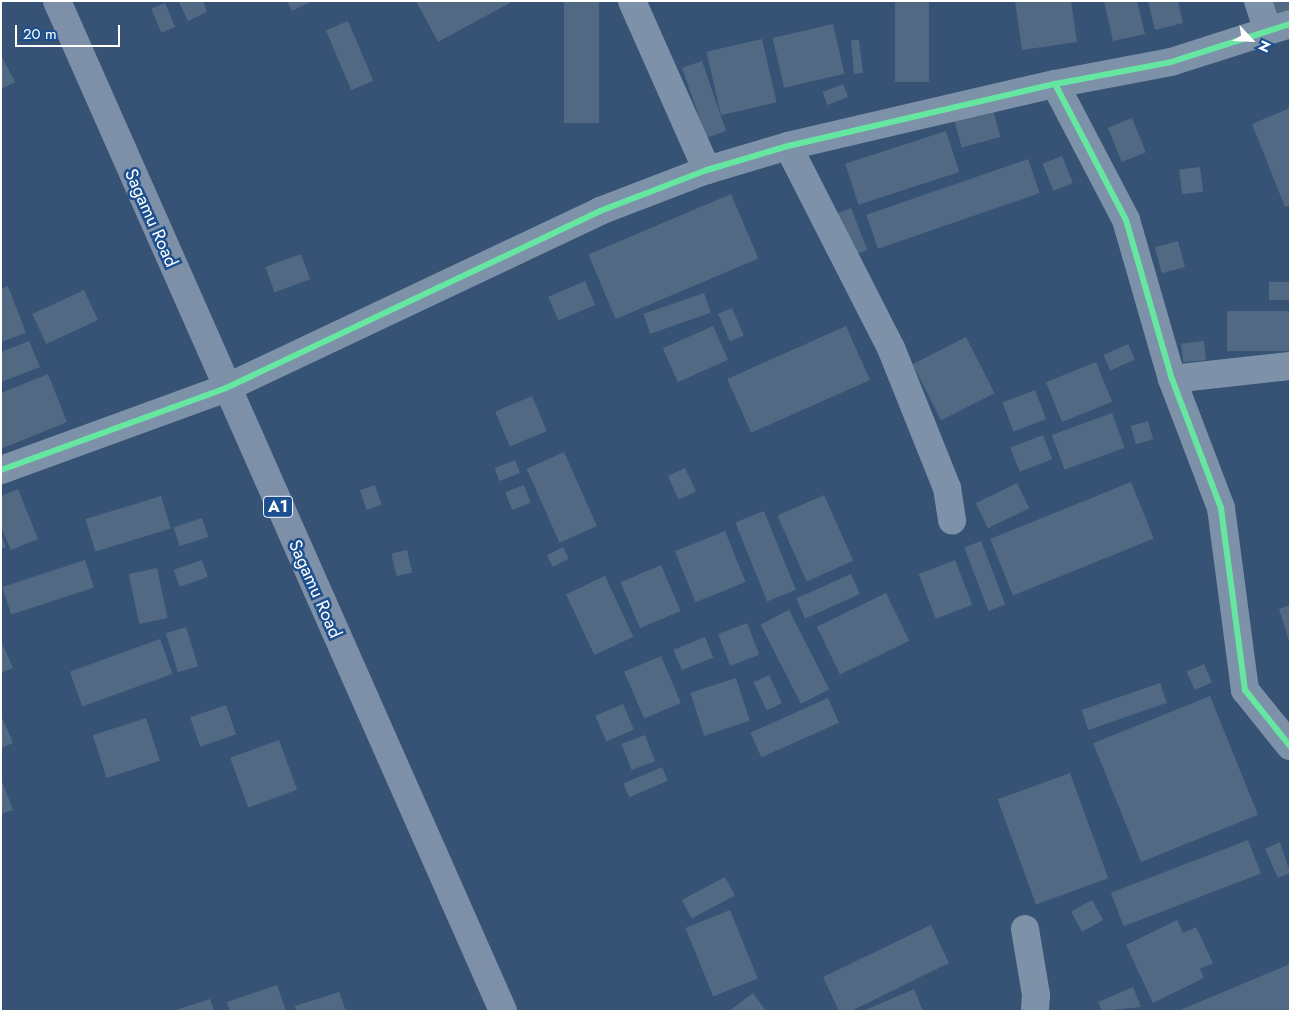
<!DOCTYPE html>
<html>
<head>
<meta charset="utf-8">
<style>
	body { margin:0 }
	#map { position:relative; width:1291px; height:1012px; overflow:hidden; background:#365274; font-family:Jost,sans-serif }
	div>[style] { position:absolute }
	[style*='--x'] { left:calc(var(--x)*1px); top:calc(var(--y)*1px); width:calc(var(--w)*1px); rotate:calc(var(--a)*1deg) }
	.building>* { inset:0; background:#526984; transform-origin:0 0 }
	.minor>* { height:28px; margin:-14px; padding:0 14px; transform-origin:14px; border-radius:14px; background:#7d92a8 }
	.trunk>* { height:28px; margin:-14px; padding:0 14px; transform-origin:14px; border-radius:14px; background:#7e90a7 }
	.cycleway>* { height:6px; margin:-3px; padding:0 3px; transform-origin:3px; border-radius:3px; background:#66e7a1 }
	span { translate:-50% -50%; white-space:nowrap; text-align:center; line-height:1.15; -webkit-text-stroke:5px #1b4f8f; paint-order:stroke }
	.shield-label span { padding:1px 4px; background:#1b4f8f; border:1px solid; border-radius:4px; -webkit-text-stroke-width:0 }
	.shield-label { font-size:16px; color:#fff; font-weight:700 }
	.street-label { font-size:18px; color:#fff }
	.frame { position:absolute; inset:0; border:2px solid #fff; pointer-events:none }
	.north { position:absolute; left:1226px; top:15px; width:50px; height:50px; -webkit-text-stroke:4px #1b4f8f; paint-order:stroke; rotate:115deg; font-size:14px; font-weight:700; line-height:20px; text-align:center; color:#fff }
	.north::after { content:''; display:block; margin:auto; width:18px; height:22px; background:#fff; clip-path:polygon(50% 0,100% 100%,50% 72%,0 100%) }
	.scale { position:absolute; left:15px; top:25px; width:105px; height:22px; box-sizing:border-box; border:2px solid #fff; border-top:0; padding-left:6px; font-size:15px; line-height:18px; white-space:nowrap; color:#fff; -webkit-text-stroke:4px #1b4f8f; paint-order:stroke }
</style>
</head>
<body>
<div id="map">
	<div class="building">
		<div style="clip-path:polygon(203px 1px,207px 12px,188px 21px,179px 2px)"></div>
		<div style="clip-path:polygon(287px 1px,312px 1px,292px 11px)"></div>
		<div style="clip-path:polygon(416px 1px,513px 1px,438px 42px)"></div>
		<div style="left:564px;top:1px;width:35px;height:122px"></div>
		<div style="left:895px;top:1px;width:34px;height:81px"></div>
		<div style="clip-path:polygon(1015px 1px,1071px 1px,1077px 42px,1022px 50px)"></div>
		<div style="clip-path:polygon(1104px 1px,1137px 1px,1145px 34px,1113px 41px)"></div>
		<div style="clip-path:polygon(1148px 1px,1178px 1px,1183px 23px,1155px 30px)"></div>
		<div style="clip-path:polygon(1272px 1px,1290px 1px,1290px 12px,1277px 16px)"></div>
		<div style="left:165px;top:3px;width:26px;height:15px;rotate:67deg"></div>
		<div style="left:348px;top:21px;width:65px;height:24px;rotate:67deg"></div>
		<div style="left:833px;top:24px;width:51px;height:62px;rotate:77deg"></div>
		<div style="left:762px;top:39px;width:65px;height:57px;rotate:77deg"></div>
		<div style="clip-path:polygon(851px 40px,859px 40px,863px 73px,854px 74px)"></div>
		<div style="clip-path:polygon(1px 55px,15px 82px,1px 89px)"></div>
		<div style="left:702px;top:61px;width:74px;height:21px;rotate:71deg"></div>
		<div style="left:843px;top:84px;width:14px;height:22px;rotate:69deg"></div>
		<div style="clip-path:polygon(1290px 108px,1290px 205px,1285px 207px,1252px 124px)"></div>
		<div style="left:993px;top:110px;width:28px;height:40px;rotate:75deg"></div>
		<div style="left:1132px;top:118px;width:37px;height:26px;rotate:68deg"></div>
		<div style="left:946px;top:131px;width:43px;height:106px;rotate:72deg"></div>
		<div style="left:1062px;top:156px;width:29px;height:21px;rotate:68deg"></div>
		<div style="left:1028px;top:159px;width:36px;height:171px;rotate:71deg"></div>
		<div style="left:1200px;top:167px;width:25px;height:21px;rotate:83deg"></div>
		<div style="left:731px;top:194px;width:70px;height:155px;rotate:67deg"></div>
		<div style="left:851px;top:208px;width:45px;height:18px;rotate:69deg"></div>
		<div style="left:1178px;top:241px;width:27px;height:24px;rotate:75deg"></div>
		<div style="left:301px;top:254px;width:27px;height:38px;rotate:70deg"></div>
		<div style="left:585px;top:281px;width:26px;height:40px;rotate:67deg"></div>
		<div style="left:1290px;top:282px;width:18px;height:21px;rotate:90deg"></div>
		<div style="clip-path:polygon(8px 286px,26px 333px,1px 342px,1px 289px)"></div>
		<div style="left:84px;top:290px;width:33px;height:57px;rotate:65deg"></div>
		<div style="left:704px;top:293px;width:21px;height:64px;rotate:71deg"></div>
		<div style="left:732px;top:308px;width:30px;height:15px;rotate:67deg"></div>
		<div style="left:1290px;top:311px;width:40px;height:63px;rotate:90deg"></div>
		<div style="left:713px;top:326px;width:37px;height:55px;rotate:66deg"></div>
		<div style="left:846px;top:326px;width:59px;height:130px;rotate:66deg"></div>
		<div style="left:966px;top:337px;width:63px;height:60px;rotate:63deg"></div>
		<div style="clip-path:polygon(29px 341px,40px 367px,1px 382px,1px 352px)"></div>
		<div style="left:1204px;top:341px;width:19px;height:23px;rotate:84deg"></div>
		<div style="left:1128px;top:344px;width:17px;height:27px;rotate:66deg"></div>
		<div style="left:1096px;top:362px;width:43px;height:54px;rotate:68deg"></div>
		<div style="clip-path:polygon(48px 374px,67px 422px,1px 449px,1px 393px)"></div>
		<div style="left:1035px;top:390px;width:31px;height:35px;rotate:69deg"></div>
		<div style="left:532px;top:396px;width:38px;height:40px;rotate:67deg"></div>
		<div style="left:1112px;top:413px;width:37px;height:64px;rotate:70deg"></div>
		<div style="left:1148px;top:421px;width:19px;height:18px;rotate:74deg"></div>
		<div style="left:1043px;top:435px;width:26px;height:35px;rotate:69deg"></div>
		<div style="left:564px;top:452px;width:81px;height:41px;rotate:66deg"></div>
		<div style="left:515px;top:460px;width:14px;height:22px;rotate:69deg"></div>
		<div style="left:685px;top:468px;width:26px;height:19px;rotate:65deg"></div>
		<div style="left:1131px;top:482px;width:61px;height:152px;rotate:68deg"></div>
		<div style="left:1017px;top:483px;width:28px;height:46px;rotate:64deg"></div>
		<div style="left:375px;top:485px;width:21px;height:16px;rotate:71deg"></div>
		<div style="left:524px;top:485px;width:19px;height:20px;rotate:69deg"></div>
		<div style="clip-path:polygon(18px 489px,38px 539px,11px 550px,1px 527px,1px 496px)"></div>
		<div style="left:824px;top:495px;width:72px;height:51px;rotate:66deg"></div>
		<div style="left:161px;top:496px;width:34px;height:79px;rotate:73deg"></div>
		<div style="left:764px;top:511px;width:85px;height:31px;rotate:68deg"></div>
		<div style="left:202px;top:518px;width:20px;height:30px;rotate:72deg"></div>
		<div style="left:725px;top:531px;width:55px;height:54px;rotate:68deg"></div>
		<div style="clip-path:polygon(1px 535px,6px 547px,1px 549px)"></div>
		<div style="left:981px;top:541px;width:68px;height:18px;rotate:69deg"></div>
		<div style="left:563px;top:547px;width:13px;height:18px;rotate:63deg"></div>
		<div style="left:407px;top:550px;width:23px;height:16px;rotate:77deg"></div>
		<div style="left:85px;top:560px;width:29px;height:87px;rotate:72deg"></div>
		<div style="left:202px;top:560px;width:18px;height:30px;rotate:71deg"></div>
		<div style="left:955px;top:560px;width:48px;height:39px;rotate:69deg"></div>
		<div style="left:661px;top:565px;width:50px;height:44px;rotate:67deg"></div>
		<div style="left:157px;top:568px;width:51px;height:29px;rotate:78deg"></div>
		<div style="left:851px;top:574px;width:22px;height:60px;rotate:66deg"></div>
		<div style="left:605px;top:576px;width:67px;height:43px;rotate:65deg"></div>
		<div style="left:886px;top:593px;width:53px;height:77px;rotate:64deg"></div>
		<div style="clip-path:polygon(1290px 605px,1290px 641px,1289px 641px,1279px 609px)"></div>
		<div style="left:789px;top:610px;width:89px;height:32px;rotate:63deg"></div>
		<div style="left:747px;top:623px;width:34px;height:31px;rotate:69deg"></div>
		<div style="left:186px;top:627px;width:41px;height:21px;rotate:73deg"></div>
		<div style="left:705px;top:637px;width:22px;height:34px;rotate:68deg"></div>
		<div style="left:160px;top:639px;width:37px;height:96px;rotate:70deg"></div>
		<div style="clip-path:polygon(1px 641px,13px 668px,1px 673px)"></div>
		<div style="left:661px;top:656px;width:51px;height:40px;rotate:67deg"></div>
		<div style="left:1204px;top:664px;width:20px;height:19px;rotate:66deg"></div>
		<div style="left:769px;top:675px;width:31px;height:17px;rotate:65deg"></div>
		<div style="left:736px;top:678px;width:45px;height:48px;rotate:72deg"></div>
		<div style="left:1160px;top:683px;width:21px;height:83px;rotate:71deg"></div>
		<div style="left:1210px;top:696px;width:128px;height:126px;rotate:68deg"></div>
		<div style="left:828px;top:698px;width:27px;height:85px;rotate:66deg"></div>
		<div style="left:623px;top:704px;width:28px;height:30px;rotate:67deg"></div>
		<div style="left:226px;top:705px;width:31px;height:38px;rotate:71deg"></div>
		<div style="clip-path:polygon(1px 715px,13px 743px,1px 748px)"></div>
		<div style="left:146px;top:718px;width:45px;height:56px;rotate:72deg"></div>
		<div style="left:645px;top:735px;width:28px;height:25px;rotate:69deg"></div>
		<div style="left:279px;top:740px;width:53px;height:52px;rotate:70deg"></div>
		<div style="left:662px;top:767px;width:15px;height:42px;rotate:67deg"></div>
		<div style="left:1070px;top:773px;width:112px;height:77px;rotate:70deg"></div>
		<div style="clip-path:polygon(1px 779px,13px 810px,1px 814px)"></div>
		<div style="left:1248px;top:840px;width:36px;height:147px;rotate:69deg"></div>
		<div style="clip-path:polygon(1280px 842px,1290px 873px,1278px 878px,1265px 849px)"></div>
		<div style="left:725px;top:877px;width:21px;height:49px;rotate:62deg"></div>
		<div style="left:1092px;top:900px;width:23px;height:24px;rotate:61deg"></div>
		<div style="left:730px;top:910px;width:74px;height:48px;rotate:68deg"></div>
		<div style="clip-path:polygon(1177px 920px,1183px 933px,1196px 927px,1213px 963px,1200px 969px,1204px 978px,1153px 1003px,1126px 945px)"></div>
		<div style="clip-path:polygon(931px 925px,949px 963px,851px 1011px,839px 1011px,823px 977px)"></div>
		<div style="clip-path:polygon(1290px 964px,1290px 1011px,1178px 1011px)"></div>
		<div style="clip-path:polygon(277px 985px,286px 1011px,230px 1011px,227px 1002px)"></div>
		<div style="clip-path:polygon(1133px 987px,1141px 1007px,1102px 1011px,1098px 1002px)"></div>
		<div style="clip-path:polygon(914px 989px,923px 1011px,863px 1011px)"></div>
		<div style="clip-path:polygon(339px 992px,346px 1011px,296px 1011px,295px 1006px)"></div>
		<div style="clip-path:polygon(753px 993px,766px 1011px,729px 1011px)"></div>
		<div style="clip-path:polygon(210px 999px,214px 1011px,176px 1011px,176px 1010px)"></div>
	</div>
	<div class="minor">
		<div style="--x:632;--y:1;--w:185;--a:66.1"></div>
		<div style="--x:1258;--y:1;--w:32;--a:72"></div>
		<div style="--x:1055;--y:84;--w:153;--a:62.4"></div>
		<div style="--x:1126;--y:220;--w:166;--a:73.9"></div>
		<div style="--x:1172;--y:379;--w:138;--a:69.2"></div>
		<div style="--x:1221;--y:508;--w:184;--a:82.5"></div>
		<div style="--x:1245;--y:690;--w:72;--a:51.2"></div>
		<div style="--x:788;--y:146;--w:227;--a:63"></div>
		<div style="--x:891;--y:348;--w:151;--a:68.2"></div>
		<div style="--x:947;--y:488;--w:33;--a:81"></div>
		<div style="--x:1172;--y:379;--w:119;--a:-6.3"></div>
		<div style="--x:1;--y:470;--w:239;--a:-20"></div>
		<div style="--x:226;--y:388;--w:414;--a:-25.3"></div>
		<div style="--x:600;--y:211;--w:115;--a:-21"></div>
		<div style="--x:707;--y:170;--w:84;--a:-16.5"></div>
		<div style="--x:788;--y:146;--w:274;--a:-13.1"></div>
		<div style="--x:1055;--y:84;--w:118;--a:-10.7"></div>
		<div style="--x:1171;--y:62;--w:125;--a:-17.7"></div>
		<div style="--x:1025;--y:929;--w:67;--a:80.5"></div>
		<div style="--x:1036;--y:995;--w:16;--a:94"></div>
	</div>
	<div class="trunk">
		<div style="--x:57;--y:1;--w:1104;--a:66.17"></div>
	</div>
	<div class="cycleway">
		<div style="--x:1055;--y:84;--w:153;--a:62.4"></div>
		<div style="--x:1126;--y:220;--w:166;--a:73.9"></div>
		<div style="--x:1172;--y:379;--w:138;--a:69.2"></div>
		<div style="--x:1221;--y:508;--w:184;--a:82.5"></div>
		<div style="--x:1245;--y:690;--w:72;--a:51.2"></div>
		<div style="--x:1;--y:470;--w:239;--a:-20"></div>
		<div style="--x:226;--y:388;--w:414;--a:-25.3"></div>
		<div style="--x:600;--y:211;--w:115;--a:-21"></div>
		<div style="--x:707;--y:170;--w:84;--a:-16.5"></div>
		<div style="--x:788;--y:146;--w:274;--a:-13.1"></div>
		<div style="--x:1055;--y:84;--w:118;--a:-10.7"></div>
		<div style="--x:1171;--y:62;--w:125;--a:-17.7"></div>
	</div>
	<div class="shield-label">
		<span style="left:278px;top:507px">A1</span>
	</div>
	<div class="street-label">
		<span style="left:151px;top:218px;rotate:66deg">Sagamu Road</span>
		<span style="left:315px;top:589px;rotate:66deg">Sagamu Road</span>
	</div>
	<div class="frame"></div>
	<div class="north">N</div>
	<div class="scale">20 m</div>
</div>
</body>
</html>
